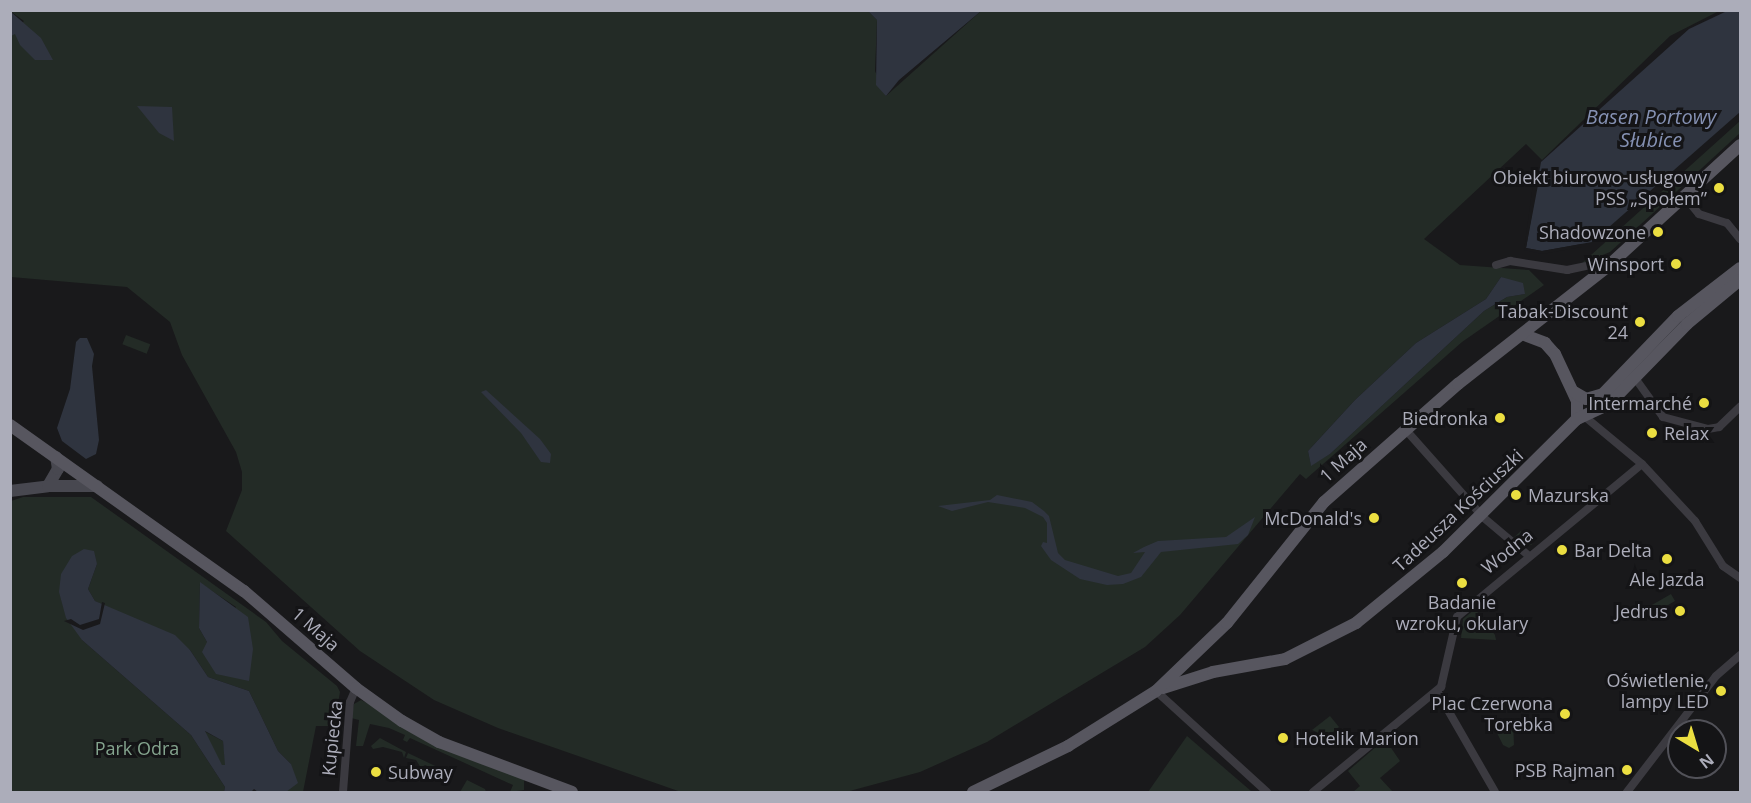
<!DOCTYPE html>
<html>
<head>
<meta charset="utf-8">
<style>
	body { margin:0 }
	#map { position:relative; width:1751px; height:803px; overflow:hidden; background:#19191b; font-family:"Open Sans",sans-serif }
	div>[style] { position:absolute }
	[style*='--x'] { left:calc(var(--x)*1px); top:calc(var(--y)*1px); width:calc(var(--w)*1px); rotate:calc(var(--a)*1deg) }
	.green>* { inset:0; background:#232b26; transform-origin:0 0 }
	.water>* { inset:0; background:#2f343f }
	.pier>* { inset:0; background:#19191b }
	.street>* { height:8px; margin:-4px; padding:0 4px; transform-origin:4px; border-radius:4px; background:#3b3a40 }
	.secondary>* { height:12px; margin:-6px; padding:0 6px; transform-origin:6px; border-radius:6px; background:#484850 }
	.primary>* { height:12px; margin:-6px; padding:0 6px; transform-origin:6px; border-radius:6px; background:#57565f }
	.dots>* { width:16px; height:16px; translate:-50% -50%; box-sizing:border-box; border:3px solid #141416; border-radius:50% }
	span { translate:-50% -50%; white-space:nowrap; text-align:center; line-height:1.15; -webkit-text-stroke:6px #141416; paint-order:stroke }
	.poi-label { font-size:18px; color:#acadba }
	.right { translate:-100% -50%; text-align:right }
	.left { translate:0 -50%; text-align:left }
	.street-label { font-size:18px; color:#acadba }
	.park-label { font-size:18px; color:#84a48e }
	.water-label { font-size:20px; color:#8591b3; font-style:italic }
	.frame { position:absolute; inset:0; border:12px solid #acadba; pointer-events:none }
	.north { position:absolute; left:1667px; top:719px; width:60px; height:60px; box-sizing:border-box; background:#141416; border:2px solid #515158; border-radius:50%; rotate:142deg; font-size:16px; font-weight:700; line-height:24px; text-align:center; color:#acadba }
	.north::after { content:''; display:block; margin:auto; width:21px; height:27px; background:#ebde41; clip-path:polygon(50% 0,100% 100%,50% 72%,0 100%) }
</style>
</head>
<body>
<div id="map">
	<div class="green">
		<div style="clip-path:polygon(evenodd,10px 11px,868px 11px,877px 20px,875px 71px,886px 96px,981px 11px,1719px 11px,1670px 36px,1542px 160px,1526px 144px,1424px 239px,1460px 265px,1529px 270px,1544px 285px,1462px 342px,1306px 479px,1300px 474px,1180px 615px,1145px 647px,987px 742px,920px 772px,846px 792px,681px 792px,498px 728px,434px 700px,360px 651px,226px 531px,242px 490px,242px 472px,236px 452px,182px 355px,170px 322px,127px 287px,11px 277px,11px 36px,24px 21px,10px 11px,1501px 277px,1525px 294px,1507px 297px,1484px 311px,1330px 454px,1311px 465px,1308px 451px,1355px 400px,1416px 343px,1486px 299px,1501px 277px)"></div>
		<div style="clip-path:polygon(1740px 121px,1740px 133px,1651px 215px,1610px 252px,1581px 264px)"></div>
		<div style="left:126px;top:335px;width:26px;height:10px;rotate:21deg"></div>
		<div style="clip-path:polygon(evenodd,23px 497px,91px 497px,266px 622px,282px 641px,337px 686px,340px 692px,334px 726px,316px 726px,303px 792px,286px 792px,291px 764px,278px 751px,249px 691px,208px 677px,190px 650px,95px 601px,88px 589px,97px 564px,84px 549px,82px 640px,191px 735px,225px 787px,224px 792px,11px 792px,11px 501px,23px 497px,200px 583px,236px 607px,207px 642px,199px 628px,200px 583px)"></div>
		<div style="clip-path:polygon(1521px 531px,1532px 544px,1535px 543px,1526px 547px,1513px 538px)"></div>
		<div style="left:1671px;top:594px;width:8px;height:22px;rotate:60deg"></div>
		<div style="clip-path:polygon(1475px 609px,1495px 635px,1496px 640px,1461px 638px,1463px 619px)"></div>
		<div style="clip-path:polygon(361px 700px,524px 779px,524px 790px,510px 792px,513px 785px,410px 738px,407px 742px,403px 740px,405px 735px,389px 728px,370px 724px,363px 746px,356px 746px,359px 720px,351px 718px,354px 704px)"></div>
		<div style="clip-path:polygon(1330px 716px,1339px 727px,1327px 737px,1312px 730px)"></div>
		<div style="clip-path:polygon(1509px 720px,1513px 722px,1514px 745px,1509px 748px,1503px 745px,1493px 725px)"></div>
		<div style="clip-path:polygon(204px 731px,223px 741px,226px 765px,222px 766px)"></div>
		<div style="clip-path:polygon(1187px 736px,1251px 791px,1252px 792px,1148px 792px)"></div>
		<div style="clip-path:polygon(380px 738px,406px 752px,404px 758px,402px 752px,383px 747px,373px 749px,371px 746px)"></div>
		<div style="clip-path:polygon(1385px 739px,1400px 761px,1380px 778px,1393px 792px,1353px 792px,1360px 786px,1348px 771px)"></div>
		<div style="clip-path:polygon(408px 753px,450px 773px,449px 776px,425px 765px,421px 768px,416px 760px,406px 758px)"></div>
		<div style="clip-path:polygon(467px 780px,485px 789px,486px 792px,460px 792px)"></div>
	</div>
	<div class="water">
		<div style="clip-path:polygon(868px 11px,981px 11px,899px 80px,886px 96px,876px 85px,877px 20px)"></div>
		<div style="clip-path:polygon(1727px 11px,1740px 11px,1740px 112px,1592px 242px,1542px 251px,1526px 248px,1541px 162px,1689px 29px)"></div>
		<div style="clip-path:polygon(11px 12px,41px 38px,53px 60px,35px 60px,20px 45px,15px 34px,11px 36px)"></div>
		<div style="clip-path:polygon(137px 106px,172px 107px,174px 141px,159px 133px)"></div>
		<div style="clip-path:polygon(1501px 277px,1523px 283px,1525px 294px,1507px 297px,1484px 311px,1330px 454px,1311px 466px,1308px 451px,1355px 400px,1416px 343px,1486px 299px)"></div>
		<div style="clip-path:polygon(80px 338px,87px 338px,94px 354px,92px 366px,99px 440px,96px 454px,86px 459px,62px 441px,57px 428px,70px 389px,76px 342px)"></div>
		<div style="clip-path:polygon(486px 390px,540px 439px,551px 454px,550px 463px,541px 462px,521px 433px,481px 392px)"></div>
		<div style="clip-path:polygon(997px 495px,1032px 502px,1044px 511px,1049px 516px,1058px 553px,1065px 560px,1118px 576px,1131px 573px,1145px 552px,1133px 553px,1144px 547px,1158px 541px,1226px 537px,1255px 517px,1248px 535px,1238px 544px,1161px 552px,1141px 577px,1123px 584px,1107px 585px,1080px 579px,1051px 560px,1041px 546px,1043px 542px,1047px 543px,1047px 523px,1043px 517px,1025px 508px,988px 502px,952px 511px,938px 506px,990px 500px)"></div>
		<div style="clip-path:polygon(evenodd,84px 549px,94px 551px,97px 564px,88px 589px,95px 601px,175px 635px,190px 650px,208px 677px,249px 691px,278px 751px,291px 764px,298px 783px,286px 792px,258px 792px,254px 789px,251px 792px,224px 792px,225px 787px,191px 735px,82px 640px,66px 618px,59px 592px,61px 574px,72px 556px,84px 549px,205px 731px,223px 741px,225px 765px,222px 765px,205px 731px)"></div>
		<div style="clip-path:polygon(200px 582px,248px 617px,253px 649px,249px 681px,216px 674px,202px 652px,207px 642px,199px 628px)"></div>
	</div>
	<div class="pier">
		<div style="clip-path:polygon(1533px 184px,1538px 185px,1526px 248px,1542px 251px,1582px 244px,1582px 247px,1542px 254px,1524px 250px)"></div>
		<div style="clip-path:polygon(102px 602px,105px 603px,100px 624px,83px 630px,64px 621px,71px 619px,80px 625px,99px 619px)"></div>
	</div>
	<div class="street">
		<div style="--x:1685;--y:197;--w:22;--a:51"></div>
		<div style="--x:1699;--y:214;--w:29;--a:18"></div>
		<div style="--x:1727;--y:223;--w:21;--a:51"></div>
		<div style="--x:1496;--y:265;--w:15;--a:-16"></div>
		<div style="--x:1510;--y:261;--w:58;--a:9"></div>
		<div style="--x:1567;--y:270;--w:25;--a:-12"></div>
		<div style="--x:1591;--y:265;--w:15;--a:11"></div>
		<div style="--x:1635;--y:378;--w:48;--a:54.3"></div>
		<div style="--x:1663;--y:417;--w:47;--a:14.9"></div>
		<div style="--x:1708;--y:429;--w:11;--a:-10"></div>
		<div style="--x:1719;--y:427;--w:29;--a:-44"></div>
		<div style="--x:1584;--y:416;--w:75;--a:39.6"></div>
		<div style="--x:1642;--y:464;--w:78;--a:47.1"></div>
		<div style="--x:1695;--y:521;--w:53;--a:58.1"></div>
		<div style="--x:1723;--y:566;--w:21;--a:35"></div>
		<div style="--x:1405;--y:429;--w:119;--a:48.4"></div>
		<div style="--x:1484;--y:518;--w:57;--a:40.1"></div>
		<div style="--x:1156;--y:691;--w:150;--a:42.3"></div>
		<div style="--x:1437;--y:691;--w:116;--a:60.1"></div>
		<div style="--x:343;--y:792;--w:90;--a:-85.6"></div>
		<div style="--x:350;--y:702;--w:15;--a:-67"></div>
		<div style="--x:1313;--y:792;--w:166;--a:-39.4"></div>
		<div style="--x:1441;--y:687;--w:72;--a:-77.1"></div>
		<div style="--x:1457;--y:617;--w:240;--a:-39.6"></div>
		<div style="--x:1627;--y:792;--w:146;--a:-52.5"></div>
		<div style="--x:1716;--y:676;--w:32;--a:-41"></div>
	</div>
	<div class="secondary">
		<div style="--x:48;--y:486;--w:20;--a:-60"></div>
		<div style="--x:58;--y:469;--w:12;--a:-99"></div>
		<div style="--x:10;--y:491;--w:38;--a:-7"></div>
		<div style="--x:48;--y:486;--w:49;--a:0"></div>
	</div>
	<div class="primary">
		<div style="--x:1522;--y:334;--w:25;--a:21"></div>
		<div style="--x:1545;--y:343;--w:15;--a:48"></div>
		<div style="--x:1555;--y:354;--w:52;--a:64.9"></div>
		<div style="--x:1577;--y:401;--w:18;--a:90"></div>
		<div style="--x:1574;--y:392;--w:14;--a:30"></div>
		<div style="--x:1586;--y:399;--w:18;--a:-16"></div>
		<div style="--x:1603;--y:394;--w:108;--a:-46.1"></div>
		<div style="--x:1678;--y:316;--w:78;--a:-37.7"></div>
		<div style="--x:10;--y:425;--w:287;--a:35.4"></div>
		<div style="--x:244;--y:591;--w:148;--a:40.9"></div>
		<div style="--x:356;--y:688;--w:57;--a:35.7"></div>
		<div style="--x:402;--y:721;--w:43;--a:29.6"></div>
		<div style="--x:439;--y:742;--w:142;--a:20.6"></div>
		<div style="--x:1163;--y:688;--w:52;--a:-17.7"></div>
		<div style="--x:1213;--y:672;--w:73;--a:-10.2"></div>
		<div style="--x:1285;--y:659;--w:80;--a:-26.9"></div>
		<div style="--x:1356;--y:623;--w:112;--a:-39.2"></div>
		<div style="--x:1443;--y:552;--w:189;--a:-44.8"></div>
		<div style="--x:1577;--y:419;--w:35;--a:-25"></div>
		<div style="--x:1609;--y:404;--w:112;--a:-45.7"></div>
		<div style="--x:1687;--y:324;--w:69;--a:-39.7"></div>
		<div style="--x:973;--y:792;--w:106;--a:-25.8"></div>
		<div style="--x:1068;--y:746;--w:104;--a:-32"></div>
		<div style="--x:1156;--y:691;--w:98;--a:-43.8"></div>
		<div style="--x:1227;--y:623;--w:155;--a:-51.3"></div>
		<div style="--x:1324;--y:502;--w:179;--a:-41.4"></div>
		<div style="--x:1458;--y:384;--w:188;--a:-38.1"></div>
		<div style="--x:1606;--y:268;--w:182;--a:-42.5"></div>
	</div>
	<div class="dots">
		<div style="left:1719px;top:188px;background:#ebde41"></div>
		<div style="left:1658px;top:232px;background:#ebde41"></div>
		<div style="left:1676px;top:264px;background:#ebde41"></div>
		<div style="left:1640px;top:322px;background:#ebde41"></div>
		<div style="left:1704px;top:403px;background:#ebde41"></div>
		<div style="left:1500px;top:418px;background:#ebde41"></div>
		<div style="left:1652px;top:433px;background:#ebde41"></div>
		<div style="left:1516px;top:495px;background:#ebde41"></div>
		<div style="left:1374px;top:518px;background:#ebde41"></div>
		<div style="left:1562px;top:550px;background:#ebde41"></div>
		<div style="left:1667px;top:559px;background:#ebde41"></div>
		<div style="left:1462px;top:583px;background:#ebde41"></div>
		<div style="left:1680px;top:611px;background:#ebde41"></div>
		<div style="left:1721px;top:691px;background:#ebde41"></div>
		<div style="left:1565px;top:714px;background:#ebde41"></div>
		<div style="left:1283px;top:738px;background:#ebde41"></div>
		<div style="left:1627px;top:770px;background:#ebde41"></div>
		<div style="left:376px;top:772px;background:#ebde41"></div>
	</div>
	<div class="poi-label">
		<span class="right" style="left:1707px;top:188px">Obiekt biurowo-usługowy<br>PSS „Społem”</span>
		<span class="right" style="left:1646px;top:232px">Shadowzone</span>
		<span class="right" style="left:1664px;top:264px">Winsport</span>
		<span class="right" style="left:1628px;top:322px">Tabak-Discount<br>24</span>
		<span class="right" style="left:1692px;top:403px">Intermarché</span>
		<span class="right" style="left:1488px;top:418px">Biedronka</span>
		<span class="left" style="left:1664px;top:433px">Relax</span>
		<span class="left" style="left:1528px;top:495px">Mazurska</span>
		<span class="right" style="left:1362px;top:518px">McDonald's</span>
		<span class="left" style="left:1574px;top:550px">Bar Delta</span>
		<span style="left:1667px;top:579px">Ale Jazda</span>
		<span style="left:1462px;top:613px">Badanie<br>wzroku, okulary</span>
		<span class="right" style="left:1668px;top:611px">Jedrus</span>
		<span class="right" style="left:1709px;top:691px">Oświetlenie,<br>lampy LED</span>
		<span class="right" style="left:1553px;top:714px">Plac Czerwona<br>Torebka</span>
		<span class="left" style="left:1295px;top:738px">Hotelik Marion</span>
		<span class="right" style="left:1615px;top:770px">PSB Rajman</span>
		<span class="left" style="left:388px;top:772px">Subway</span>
	</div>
	<div class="street-label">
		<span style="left:1343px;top:460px;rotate:-42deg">1 Maja</span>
		<span style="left:1458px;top:510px;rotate:-43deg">Tadeusza Kościuszki</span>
		<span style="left:1507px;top:551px;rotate:-39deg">Wodna</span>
		<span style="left:316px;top:629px;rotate:41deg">1 Maja</span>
		<span style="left:332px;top:738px;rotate:-84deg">Kupiecka</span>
	</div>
	<div class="park-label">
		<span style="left:137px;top:748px">Park Odra</span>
	</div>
	<div class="water-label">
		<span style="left:1651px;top:128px">Basen Portowy<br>Słubice</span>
	</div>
	<div class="frame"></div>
	<div class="north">N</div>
</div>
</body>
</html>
